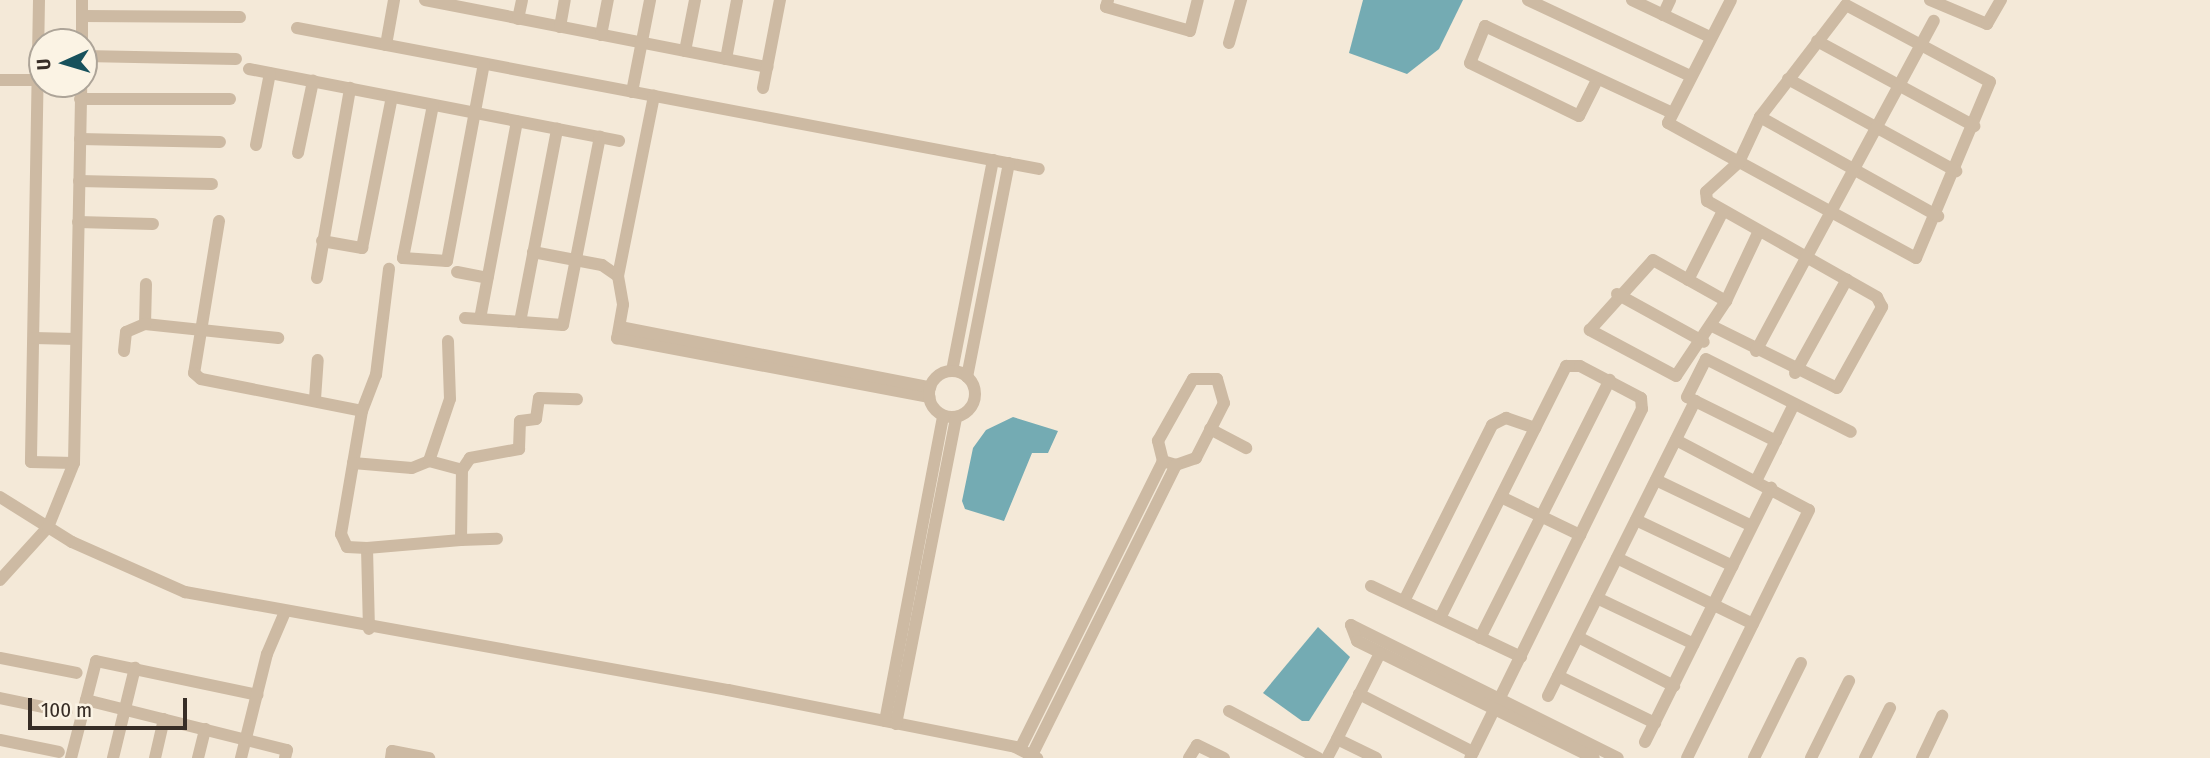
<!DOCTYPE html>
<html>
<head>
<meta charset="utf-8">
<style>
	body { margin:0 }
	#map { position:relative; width:2210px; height:758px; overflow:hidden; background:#f4e9d8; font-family:"Fira Sans Condensed",sans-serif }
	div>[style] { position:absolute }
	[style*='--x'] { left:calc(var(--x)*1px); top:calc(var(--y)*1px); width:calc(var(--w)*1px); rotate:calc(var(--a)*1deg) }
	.water>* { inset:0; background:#74abb3 }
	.street>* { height:12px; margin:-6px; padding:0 6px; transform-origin:6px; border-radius:6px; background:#cdbaa3 }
	.street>.ring { margin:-6px; padding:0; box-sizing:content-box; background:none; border:12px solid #cdbaa3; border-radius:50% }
	span { translate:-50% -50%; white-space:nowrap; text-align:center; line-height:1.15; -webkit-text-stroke:6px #fbf3e4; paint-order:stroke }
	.north { position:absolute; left:28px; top:28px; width:70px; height:70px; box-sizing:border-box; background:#fbf3e4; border:2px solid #ada498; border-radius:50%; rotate:266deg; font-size:19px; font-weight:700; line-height:28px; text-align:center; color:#372d26 }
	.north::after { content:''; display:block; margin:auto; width:24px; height:32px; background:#17515c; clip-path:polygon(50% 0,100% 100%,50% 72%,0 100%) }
	.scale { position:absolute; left:28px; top:698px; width:159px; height:32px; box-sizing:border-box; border:4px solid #372d26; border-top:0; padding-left:9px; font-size:21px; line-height:24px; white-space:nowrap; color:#372d26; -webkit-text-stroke:5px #fbf3e4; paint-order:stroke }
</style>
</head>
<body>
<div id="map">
	<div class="water">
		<div style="clip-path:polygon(1363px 0,1463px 0,1439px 49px,1407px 74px,1349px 53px)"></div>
		<div style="clip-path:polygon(1013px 417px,1058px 431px,1048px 453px,1032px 453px,1004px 521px,965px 509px,962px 501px,973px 448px,986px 430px)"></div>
		<div style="clip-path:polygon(1318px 627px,1350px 657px,1309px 721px,1302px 721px,1263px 693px)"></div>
	</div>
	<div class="street">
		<div style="--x:39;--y:0;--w:462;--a:91"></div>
		<div style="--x:31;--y:462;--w:43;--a:1.3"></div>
		<div style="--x:425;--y:0;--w:349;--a:11.1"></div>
		<div style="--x:1108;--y:0;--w:7;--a:106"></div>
		<div style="--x:1106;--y:7;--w:87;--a:15.9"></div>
		<div style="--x:1190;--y:31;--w:32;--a:-76"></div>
		<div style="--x:1528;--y:0;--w:179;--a:25.1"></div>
		<div style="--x:1632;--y:0;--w:86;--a:25.4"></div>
		<div style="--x:1930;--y:0;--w:62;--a:22.8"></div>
		<div style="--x:1987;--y:24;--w:28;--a:-60"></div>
		<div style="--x:1846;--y:5;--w:163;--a:28.1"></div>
		<div style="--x:1990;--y:82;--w:191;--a:112.8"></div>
		<div style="--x:1916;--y:258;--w:201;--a:-151.5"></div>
		<div style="--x:1739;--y:162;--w:50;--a:-65"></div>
		<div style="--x:1760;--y:117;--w:141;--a:-52.5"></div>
		<div style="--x:1663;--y:15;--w:17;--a:-65"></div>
		<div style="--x:82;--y:16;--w:158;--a:0.4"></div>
		<div style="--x:518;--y:19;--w:19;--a:-78"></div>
		<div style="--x:560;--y:27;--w:27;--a:-80"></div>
		<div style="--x:297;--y:28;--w:755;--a:10.76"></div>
		<div style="--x:601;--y:35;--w:36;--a:-79"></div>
		<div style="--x:1817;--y:41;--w:179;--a:28.4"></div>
		<div style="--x:82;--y:42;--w:42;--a:-90"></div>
		<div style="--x:1229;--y:43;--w:45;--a:-74.4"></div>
		<div style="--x:386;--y:45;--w:46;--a:-79.9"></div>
		<div style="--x:685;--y:51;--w:52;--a:-78.9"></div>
		<div style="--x:84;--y:56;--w:152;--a:1.1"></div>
		<div style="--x:726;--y:59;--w:60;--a:-79.4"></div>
		<div style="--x:249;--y:69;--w:377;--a:11"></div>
		<div style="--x:1788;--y:79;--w:192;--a:28.7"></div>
		<div style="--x:0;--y:80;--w:42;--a:0"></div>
		<div style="--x:1597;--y:80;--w:40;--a:116.6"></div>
		<div style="--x:1579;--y:116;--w:121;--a:-154.1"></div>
		<div style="--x:1470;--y:63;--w:40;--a:-68"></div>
		<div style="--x:1485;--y:26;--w:206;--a:24.9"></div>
		<div style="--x:763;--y:88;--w:90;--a:-79.1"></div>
		<div style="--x:632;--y:92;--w:94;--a:-78.9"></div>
		<div style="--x:80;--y:99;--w:150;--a:0"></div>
		<div style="--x:433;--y:105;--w:156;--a:101.1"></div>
		<div style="--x:403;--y:258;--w:44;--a:3.9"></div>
		<div style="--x:447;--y:261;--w:200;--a:-79.4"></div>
		<div style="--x:1760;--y:117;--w:204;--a:29.1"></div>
		<div style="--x:80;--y:139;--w:140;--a:1.2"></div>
		<div style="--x:256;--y:145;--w:73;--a:-79"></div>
		<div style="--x:298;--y:153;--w:74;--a:-78.2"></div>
		<div style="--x:79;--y:181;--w:133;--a:1.3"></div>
		<div style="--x:219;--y:221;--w:154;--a:99.3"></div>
		<div style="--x:194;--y:373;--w:9;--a:41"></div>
		<div style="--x:201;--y:379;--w:164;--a:11.2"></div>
		<div style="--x:362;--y:411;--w:125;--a:99.7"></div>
		<div style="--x:341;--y:534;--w:14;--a:65"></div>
		<div style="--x:347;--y:547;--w:20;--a:3"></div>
		<div style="--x:367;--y:548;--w:81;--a:88.6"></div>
		<div style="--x:78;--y:222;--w:75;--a:1.5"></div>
		<div style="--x:322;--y:241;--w:41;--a:9.9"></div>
		<div style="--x:362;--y:248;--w:154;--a:-78.8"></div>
		<div style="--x:533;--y:252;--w:70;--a:10.7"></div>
		<div style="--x:602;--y:265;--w:19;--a:35"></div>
		<div style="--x:618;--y:276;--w:29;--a:80"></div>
		<div style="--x:623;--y:305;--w:34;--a:100"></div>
		<div style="--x:617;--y:338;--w:318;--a:10.7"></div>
		<div style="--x:1653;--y:260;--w:84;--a:29.3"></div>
		<div style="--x:1726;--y:301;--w:90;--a:123.7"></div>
		<div style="--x:1676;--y:376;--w:98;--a:-151.9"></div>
		<div style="--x:1590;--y:330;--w:94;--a:-48"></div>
		<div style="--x:457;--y:272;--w:31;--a:11"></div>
		<div style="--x:618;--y:276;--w:184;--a:-78.7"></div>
		<div style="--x:317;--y:278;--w:193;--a:-80.1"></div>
		<div style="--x:1688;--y:280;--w:77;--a:-63.1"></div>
		<div style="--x:146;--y:284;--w:40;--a:91.4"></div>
		<div style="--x:145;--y:324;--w:134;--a:6"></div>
		<div style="--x:1617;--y:294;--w:99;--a:28.9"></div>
		<div style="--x:1726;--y:301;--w:77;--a:-64.8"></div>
		<div style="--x:465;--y:318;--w:98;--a:4.1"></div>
		<div style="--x:563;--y:325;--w:192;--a:-78.9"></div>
		<div style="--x:480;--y:319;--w:201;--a:-79.4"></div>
		<div style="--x:520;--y:322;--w:197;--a:-79.1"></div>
		<div style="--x:620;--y:327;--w:316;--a:11"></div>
		<div style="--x:1714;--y:327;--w:137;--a:26.4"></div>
		<div style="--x:1837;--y:388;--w:93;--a:-60.9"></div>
		<div style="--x:1882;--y:307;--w:11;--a:-117"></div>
		<div style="--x:1877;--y:297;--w:195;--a:-150.5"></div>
		<div style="--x:1707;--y:201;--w:9;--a:-96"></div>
		<div style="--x:1706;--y:192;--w:45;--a:-42.3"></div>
		<div style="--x:1739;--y:162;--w:81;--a:-151.2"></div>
		<div style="--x:1668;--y:123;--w:138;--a:-62.9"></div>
		<div style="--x:34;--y:338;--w:42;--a:1.4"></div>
		<div style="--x:124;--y:351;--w:19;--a:-84"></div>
		<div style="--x:126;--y:332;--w:21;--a:-23"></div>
		<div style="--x:1756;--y:351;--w:375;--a:-61.7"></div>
		<div style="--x:952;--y:371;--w:215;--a:-79"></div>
		<div class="ring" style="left:929px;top:371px;width:34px;height:34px"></div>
		<div style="--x:1795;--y:373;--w:107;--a:-61"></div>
		<div style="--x:967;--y:377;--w:218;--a:-78.9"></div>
		<div style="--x:1193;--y:379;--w:24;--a:0"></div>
		<div style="--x:1217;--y:379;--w:25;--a:74"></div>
		<div style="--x:1224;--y:403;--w:62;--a:117"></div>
		<div style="--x:1196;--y:458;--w:21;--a:161"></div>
		<div style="--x:1176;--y:465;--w:14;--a:-163"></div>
		<div style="--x:1163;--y:461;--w:21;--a:-104"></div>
		<div style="--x:1158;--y:441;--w:71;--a:-60.6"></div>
		<div style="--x:315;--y:399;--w:39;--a:-86"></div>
		<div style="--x:362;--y:411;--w:39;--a:-69"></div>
		<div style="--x:376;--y:375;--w:107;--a:-83"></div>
		<div style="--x:1210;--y:429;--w:41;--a:27.8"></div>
		<div style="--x:1676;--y:440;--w:150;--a:27.8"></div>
		<div style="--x:1809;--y:510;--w:276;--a:116.2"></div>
		<div style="--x:1776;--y:441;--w:99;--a:-153.7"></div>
		<div style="--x:1687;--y:397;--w:42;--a:-63.4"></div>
		<div style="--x:1706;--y:359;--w:162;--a:26.7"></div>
		<div style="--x:429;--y:461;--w:65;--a:-71.3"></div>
		<div style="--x:450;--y:399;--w:58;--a:-92"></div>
		<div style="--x:353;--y:463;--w:59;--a:4.8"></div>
		<div style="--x:412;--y:468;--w:18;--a:-22"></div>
		<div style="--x:429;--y:461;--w:34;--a:15"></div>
		<div style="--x:462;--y:470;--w:14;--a:-56"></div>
		<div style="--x:470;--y:458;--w:50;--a:-10.4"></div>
		<div style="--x:519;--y:449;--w:28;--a:-88"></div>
		<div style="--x:520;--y:421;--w:16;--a:-7"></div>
		<div style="--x:536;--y:419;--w:21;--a:-82"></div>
		<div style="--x:539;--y:398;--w:38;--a:2"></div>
		<div style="--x:1656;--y:480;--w:106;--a:25.6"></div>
		<div style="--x:1756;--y:481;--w:86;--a:-63.7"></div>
		<div style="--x:0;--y:497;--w:85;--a:32"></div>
		<div style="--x:72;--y:542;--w:124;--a:23.9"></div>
		<div style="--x:185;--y:592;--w:552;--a:10.23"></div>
		<div style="--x:728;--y:690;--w:293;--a:11.2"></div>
		<div style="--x:1015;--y:747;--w:25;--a:27"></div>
		<div style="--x:1501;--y:497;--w:88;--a:25.7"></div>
		<div style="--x:1636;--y:520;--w:107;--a:25.4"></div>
		<div style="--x:461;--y:540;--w:36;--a:-2"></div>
		<div style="--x:367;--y:548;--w:94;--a:-4.9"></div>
		<div style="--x:461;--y:540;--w:70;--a:-89.2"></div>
		<div style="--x:1617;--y:558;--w:151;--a:25.9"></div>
		<div style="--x:0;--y:580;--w:72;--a:-47.8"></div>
		<div style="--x:48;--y:527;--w:69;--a:-67.9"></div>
		<div style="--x:74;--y:463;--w:379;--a:-88.9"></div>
		<div style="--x:1371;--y:586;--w:166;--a:25.3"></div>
		<div style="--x:1597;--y:598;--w:107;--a:25.4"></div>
		<div style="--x:1404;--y:601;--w:197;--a:-63.4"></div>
		<div style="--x:1492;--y:425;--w:16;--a:-27"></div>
		<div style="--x:1506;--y:418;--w:31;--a:19"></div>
		<div style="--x:1440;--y:618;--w:282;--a:-63.4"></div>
		<div style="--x:1566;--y:366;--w:14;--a:0"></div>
		<div style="--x:1580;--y:366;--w:69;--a:27.7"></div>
		<div style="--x:1641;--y:398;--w:11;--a:85"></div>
		<div style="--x:1642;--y:409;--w:389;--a:116.2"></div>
		<div style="--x:1351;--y:625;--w:298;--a:26.5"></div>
		<div style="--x:1351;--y:625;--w:17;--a:69"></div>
		<div style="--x:1357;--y:641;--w:264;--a:26.3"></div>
		<div style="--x:1578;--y:637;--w:108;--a:27"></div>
		<div style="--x:1480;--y:638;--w:289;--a:-63.3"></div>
		<div style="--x:0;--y:658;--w:78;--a:11"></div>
		<div style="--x:1558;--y:676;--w:108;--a:25.9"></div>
		<div style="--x:1359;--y:694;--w:128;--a:27"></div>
		<div style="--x:1548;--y:696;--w:330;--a:-63.5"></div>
		<div style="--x:0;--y:698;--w:68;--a:11.8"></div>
		<div style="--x:86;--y:700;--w:207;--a:14"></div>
		<div style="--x:287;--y:750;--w:8;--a:104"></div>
		<div style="--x:1229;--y:711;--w:101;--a:27.8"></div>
		<div style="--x:885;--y:721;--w:310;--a:-79.2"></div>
		<div style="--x:896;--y:724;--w:313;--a:-78.9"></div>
		<div style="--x:0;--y:740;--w:60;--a:11.5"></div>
		<div style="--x:1645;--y:742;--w:284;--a:-63.6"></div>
		<div style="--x:1020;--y:749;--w:322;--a:-63.6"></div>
		<div style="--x:1032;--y:755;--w:324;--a:-63.6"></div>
		<div style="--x:71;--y:758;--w:100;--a:-75.5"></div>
		<div style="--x:96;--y:661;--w:165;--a:11.9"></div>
		<div style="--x:113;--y:758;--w:93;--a:-76.3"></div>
		<div style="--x:155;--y:758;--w:40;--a:-77"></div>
		<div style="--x:198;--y:758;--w:30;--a:-76"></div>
		<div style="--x:241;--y:758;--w:107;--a:-76"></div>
		<div style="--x:267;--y:654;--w:46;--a:-66.8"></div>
		<div style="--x:391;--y:758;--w:7;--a:-82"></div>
		<div style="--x:392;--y:751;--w:38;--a:11"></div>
		<div style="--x:1189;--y:758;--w:15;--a:-58"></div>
		<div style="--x:1197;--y:745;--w:30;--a:26"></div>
		<div style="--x:1327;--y:758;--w:21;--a:-62"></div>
		<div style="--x:1376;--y:758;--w:43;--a:-154"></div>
		<div style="--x:1337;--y:739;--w:96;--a:-63.4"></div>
		<div style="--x:1754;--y:758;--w:106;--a:-63.7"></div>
		<div style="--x:1811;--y:758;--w:86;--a:-63.7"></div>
		<div style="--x:1865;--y:758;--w:56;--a:-63.4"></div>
		<div style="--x:1922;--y:758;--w:47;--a:-64.5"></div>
	</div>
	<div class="north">U</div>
	<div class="scale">100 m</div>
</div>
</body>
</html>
